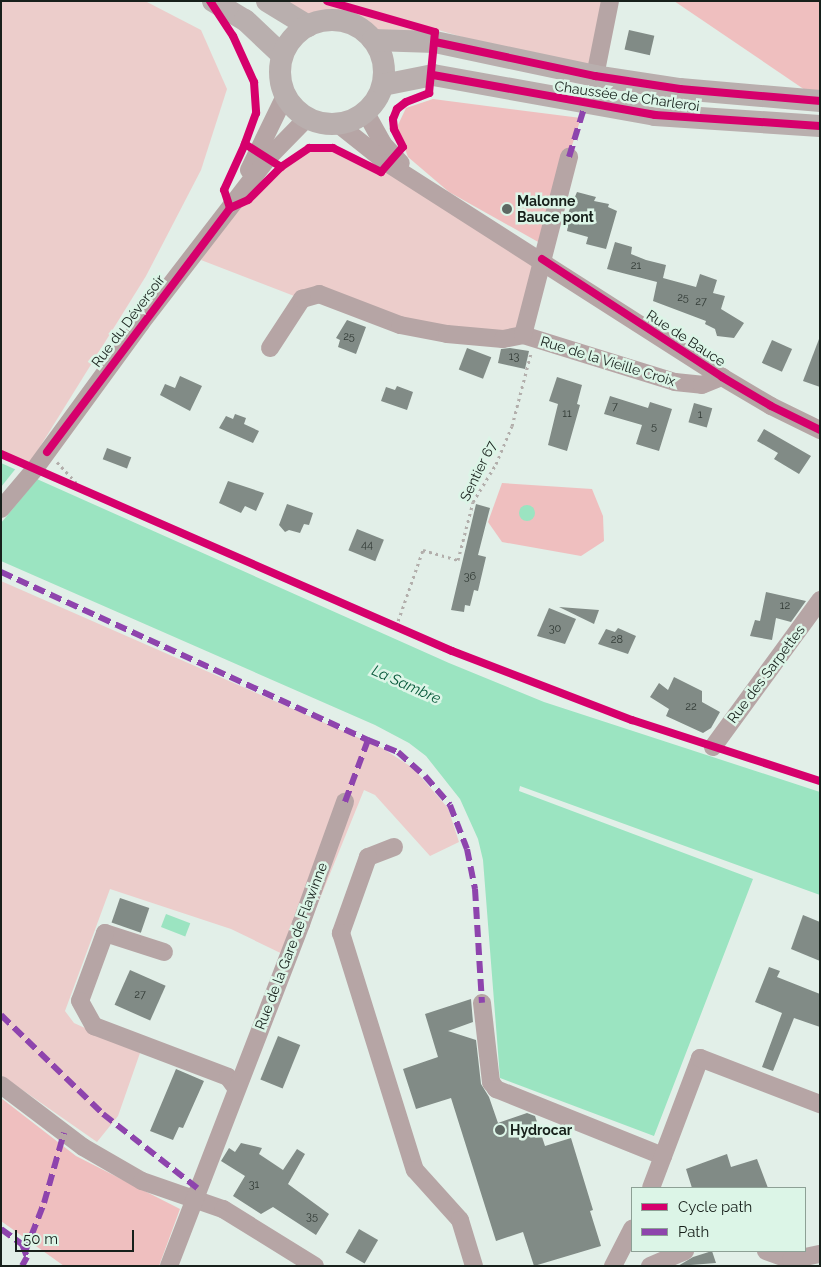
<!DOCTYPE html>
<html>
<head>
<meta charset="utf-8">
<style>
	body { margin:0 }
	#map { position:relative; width:821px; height:1267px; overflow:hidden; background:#e2efe8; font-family:Raleway,sans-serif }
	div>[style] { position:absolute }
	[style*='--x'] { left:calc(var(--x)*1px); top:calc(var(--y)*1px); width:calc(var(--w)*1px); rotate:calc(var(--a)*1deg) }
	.green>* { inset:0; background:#eccdcb }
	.forest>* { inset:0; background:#efbfbf }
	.water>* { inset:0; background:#9be4c1; transform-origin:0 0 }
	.round { border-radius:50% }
	.pier>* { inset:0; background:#e2efe8 }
	.building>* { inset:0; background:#818b86; transform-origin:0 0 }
	.path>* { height:3px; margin-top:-1.5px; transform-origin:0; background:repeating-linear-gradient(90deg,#b2aeab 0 2.5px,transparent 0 6.5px) }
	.minor>* { height:18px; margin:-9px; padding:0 9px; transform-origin:9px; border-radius:9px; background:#b6a5a5 }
	.major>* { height:22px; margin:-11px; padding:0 11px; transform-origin:11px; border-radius:11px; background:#b9afae }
	.major>.ring { margin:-11px; padding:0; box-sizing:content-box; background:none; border:22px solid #b9afae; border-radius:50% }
	.quiet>* { height:6px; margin-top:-3px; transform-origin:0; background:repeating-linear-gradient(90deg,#8e44ad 0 12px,transparent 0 18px) }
	.cycleway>* { height:8px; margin:-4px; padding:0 4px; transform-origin:4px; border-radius:4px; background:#d6006c }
	.dots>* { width:14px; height:14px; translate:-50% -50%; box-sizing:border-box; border:2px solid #dcf5e7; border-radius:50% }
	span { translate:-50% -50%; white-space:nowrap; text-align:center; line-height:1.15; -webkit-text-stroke:5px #dcf5e7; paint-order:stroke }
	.number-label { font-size:11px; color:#323b36 }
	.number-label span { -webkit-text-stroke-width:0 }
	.street-label { font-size:14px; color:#17201b }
	.poi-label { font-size:14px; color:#17201b; font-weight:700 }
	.left { translate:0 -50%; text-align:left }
	.water-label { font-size:15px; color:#08593b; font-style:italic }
	.frame { position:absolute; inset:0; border:2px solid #17201b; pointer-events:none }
	.legend { position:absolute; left:631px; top:1187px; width:175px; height:65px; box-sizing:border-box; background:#dcf5e7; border:1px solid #8da095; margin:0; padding:6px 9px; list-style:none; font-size:15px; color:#17201b }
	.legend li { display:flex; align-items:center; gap:10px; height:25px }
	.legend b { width:25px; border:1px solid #8da095 }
	.scale { position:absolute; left:15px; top:1230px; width:119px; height:22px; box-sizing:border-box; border:2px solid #17201b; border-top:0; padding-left:6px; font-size:15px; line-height:18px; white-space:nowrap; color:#17201b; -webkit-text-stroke:4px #dcf5e7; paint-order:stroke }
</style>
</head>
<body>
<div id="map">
	<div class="green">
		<div style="clip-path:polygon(1px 1px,145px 1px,201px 30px,227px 89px,201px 170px,146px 276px,28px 466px,1px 454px)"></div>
		<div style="clip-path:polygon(262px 1px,602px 1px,595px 76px,435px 29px,373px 40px,358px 27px,344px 21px,323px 20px,308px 26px)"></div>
		<div style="clip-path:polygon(322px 146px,343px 151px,381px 172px,387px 163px,542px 259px,523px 335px,503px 339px,302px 299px,201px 260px,235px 206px,248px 200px,299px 153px)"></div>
		<div style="clip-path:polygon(1px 581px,382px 748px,413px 768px,448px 808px,459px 842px,430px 856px,375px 795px,364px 790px,295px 960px,231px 929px,110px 889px,65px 1011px,74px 1023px,140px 1053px,118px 1116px,97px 1142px,1px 1075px)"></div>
	</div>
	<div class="forest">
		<div style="clip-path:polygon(674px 1px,820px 1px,820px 92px,808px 92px)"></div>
		<div style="clip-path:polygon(433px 99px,581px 118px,540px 243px,449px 192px,408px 157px,397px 127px,406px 108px)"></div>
		<div style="clip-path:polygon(502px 483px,592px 489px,603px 516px,604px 541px,581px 556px,502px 542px,488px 522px)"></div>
		<div style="clip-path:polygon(1px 1098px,76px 1156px,180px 1209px,159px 1266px,64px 1266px,1px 1221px)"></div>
	</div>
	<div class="water">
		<div style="clip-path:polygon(1px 463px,449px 663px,544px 702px,820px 792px,820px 895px,520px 786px,519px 791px,753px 879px,654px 1136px,500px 1078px,483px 860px,478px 839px,460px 799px,426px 756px,409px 743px,375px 725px,1px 561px)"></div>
		<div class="round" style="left:519px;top:505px;width:16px;height:16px"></div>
		<div style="left:166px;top:914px;width:26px;height:14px;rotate:21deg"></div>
	</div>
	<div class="pier">
		<div style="clip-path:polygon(17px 467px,39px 477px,1px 523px,1px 487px)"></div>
	</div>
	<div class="building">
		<div style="left:629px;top:30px;width:26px;height:20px;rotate:13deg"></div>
		<div style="clip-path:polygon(577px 192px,596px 197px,594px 201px,609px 204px,608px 207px,617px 211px,606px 249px,586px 244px,588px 237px,567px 231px,569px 220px,566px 218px)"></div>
		<div style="clip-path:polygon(615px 242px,632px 247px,631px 254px,646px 260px,666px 265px,663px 278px,696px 287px,700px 274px,717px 280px,713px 293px,725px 296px,721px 309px,744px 323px,734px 338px,717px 336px,715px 329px,705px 324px,706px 321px,653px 301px,657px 282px,607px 269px)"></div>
		<div style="clip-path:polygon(347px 320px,366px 327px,356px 354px,338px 347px,340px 340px,336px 338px)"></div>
		<div style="clip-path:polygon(819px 339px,820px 339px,820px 387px,803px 381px)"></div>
		<div style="left:772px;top:340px;width:22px;height:25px;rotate:24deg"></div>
		<div style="left:467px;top:348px;width:26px;height:23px;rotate:21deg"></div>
		<div style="clip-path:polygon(510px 348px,529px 351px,525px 369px,498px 363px,501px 349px)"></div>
		<div style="clip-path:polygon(180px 376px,202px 386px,190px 411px,160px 395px,165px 384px,175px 388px)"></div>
		<div style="clip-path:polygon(557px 377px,582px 385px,577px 404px,580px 405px,567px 451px,548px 445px,558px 404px,549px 401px)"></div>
		<div style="clip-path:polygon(397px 386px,413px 392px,407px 410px,381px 401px,386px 387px,395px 390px)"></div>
		<div style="clip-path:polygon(610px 396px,648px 408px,650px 402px,672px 409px,659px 451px,636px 444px,642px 425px,604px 414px)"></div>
		<div style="left:694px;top:403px;width:19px;height:20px;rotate:16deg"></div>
		<div style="clip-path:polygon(235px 414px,246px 418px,244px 424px,259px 431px,253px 443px,219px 428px,226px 416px,233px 419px)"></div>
		<div style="clip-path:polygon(764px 429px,811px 456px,799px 474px,774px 459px,778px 453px,757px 441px)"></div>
		<div style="left:107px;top:448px;width:26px;height:12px;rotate:21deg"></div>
		<div style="clip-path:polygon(228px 481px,264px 493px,256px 511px,245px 506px,241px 513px,219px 503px)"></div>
		<div style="clip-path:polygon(287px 504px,313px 513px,309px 525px,304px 524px,300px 533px,289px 530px,285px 532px,279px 525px)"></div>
		<div style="clip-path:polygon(476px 504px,490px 508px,478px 555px,486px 557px,478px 591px,474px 590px,470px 606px,465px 605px,464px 612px,451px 610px)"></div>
		<div style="left:357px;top:529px;width:29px;height:23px;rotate:22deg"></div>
		<div style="clip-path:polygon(766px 592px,806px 601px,791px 622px,776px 618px,772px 640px,750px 636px,755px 620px,760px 621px)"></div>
		<div style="clip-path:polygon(559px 607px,599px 610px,594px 624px)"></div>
		<div style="clip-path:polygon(549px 608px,576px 619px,565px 644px,537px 636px)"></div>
		<div style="clip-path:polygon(618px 628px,636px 636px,628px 654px,598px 644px,606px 629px,615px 632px)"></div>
		<div style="clip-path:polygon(674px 677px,702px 691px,702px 702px,720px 712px,711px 728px,703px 733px,666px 716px,669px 709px,650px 697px,659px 683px,668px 690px)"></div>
		<div style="left:120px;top:898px;width:31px;height:26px;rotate:19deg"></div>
		<div style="clip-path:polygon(803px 915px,820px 922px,820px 961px,791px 949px)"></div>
		<div style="clip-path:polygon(769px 967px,780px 971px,777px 977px,820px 994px,820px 1027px,794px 1018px,773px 1071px,762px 1067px,782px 1013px,755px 1002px)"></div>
		<div style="left:130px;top:970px;width:39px;height:38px;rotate:24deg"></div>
		<div style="clip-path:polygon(471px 999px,473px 1022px,448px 1031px,476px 1040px,481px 1084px,489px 1097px,498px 1123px,527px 1113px,535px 1116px,545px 1146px,571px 1138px,593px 1210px,590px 1211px,601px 1246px,534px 1266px,523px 1232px,496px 1241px,451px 1098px,416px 1109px,403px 1069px,438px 1057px,425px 1014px)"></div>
		<div style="left:278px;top:1036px;width:24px;height:47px;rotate:22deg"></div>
		<div style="clip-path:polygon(176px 1069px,204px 1081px,183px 1128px,179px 1127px,173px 1140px,150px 1131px)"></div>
		<div style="clip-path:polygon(241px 1143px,262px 1148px,259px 1154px,283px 1170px,297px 1149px,305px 1154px,288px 1184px,329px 1214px,316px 1235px,273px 1207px,261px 1214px,233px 1196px,245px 1176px,221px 1161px,229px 1148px,235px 1152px)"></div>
		<div style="clip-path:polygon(727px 1154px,731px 1167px,757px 1159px,768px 1188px,692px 1188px,686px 1169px)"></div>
		<div style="left:359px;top:1229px;width:22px;height:27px;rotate:30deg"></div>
		<div style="clip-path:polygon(712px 1251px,716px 1263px,678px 1266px,693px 1257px)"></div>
	</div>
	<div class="path">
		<div style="--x:57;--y:462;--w:40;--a:47"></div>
		<div style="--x:396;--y:627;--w:82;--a:-70.7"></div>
		<div style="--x:423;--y:550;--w:36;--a:16"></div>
		<div style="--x:458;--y:560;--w:60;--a:-75.5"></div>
		<div style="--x:473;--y:502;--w:44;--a:-58.8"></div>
		<div style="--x:496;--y:464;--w:41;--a:-67.2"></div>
		<div style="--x:512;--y:426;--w:75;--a:-75.4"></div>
	</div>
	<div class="minor">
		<div style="--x:595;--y:76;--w:76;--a:-78.7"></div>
		<div style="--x:366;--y:113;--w:35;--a:61"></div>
		<div style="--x:383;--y:144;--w:26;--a:47"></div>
		<div style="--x:338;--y:124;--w:63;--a:38.5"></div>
		<div style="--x:387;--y:163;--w:398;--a:32.6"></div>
		<div style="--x:722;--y:377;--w:57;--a:30.6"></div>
		<div style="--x:771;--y:406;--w:55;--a:26.1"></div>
		<div style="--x:249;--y:170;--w:82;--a:-64.1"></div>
		<div style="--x:523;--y:335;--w:159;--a:17.2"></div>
		<div style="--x:675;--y:382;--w:27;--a:6"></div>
		<div style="--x:702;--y:385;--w:22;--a:-22"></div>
		<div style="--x:270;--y:348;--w:59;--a:-56.9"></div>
		<div style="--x:302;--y:299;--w:18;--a:-16"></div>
		<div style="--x:319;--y:294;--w:87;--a:20.9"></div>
		<div style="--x:400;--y:325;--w:48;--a:10.8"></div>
		<div style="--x:447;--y:334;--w:56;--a:5.1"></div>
		<div style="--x:503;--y:339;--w:20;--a:-11"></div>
		<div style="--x:523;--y:335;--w:184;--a:-75.5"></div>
		<div style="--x:1;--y:509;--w:51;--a:-49.8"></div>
		<div style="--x:34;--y:470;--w:182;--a:-53.9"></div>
		<div style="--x:141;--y:323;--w:208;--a:-52.4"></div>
		<div style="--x:268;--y:158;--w:56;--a:-45.7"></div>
		<div style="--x:713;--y:747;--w:182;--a:-53.9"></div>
		<div style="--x:394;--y:847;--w:28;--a:159"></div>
		<div style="--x:368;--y:857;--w:81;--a:109.6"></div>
		<div style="--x:341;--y:933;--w:248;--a:72.7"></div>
		<div style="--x:415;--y:1170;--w:67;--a:48"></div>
		<div style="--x:460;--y:1220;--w:48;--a:73.1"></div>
		<div style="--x:164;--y:952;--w:62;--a:-162.1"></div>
		<div style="--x:105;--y:933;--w:72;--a:110.2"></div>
		<div style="--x:80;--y:1001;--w:29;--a:61"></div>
		<div style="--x:94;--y:1026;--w:143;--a:20.8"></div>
		<div style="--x:228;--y:1077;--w:14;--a:54"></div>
		<div style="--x:482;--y:1003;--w:80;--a:83.5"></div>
		<div style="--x:491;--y:1082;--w:9;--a:54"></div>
		<div style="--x:496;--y:1089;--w:180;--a:21.9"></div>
		<div style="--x:1;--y:1085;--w:103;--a:37.1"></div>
		<div style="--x:83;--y:1147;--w:68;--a:30"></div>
		<div style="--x:142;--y:1181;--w:86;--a:19.1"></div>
		<div style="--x:223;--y:1209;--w:108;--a:31.8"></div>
		<div style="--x:651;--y:1188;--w:139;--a:-69.3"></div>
		<div style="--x:700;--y:1058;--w:129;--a:21"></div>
		<div style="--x:766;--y:1251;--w:27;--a:20"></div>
		<div style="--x:791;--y:1260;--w:30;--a:-12"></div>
		<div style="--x:169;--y:1266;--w:367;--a:-68.9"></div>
		<div style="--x:301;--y:924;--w:130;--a:-70.2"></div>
		<div style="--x:613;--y:1266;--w:42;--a:-62.8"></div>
		<div style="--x:650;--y:1266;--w:38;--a:-23"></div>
	</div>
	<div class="major">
		<div style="--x:213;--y:1;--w:37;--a:31"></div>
		<div style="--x:245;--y:20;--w:51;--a:43.4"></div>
		<div style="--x:267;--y:1;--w:48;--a:31.4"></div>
		<div class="ring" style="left:280px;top:20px;width:82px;height:82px"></div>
		<div style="--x:373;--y:40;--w:62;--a:1.8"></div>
		<div style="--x:435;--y:42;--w:164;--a:12"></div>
		<div style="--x:595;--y:76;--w:86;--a:8.7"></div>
		<div style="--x:680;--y:89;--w:141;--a:4.9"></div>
		<div style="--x:383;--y:85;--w:51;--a:-11.3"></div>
		<div style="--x:433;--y:75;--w:226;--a:10.2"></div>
		<div style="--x:655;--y:115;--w:165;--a:3.8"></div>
	</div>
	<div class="quiet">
		<div style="--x:569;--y:157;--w:54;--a:-72.9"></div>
		<div style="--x:1;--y:572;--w:404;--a:24.6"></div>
		<div style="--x:368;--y:740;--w:66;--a:110.4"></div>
		<div style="--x:368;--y:740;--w:32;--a:22"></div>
		<div style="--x:398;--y:752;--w:36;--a:42"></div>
		<div style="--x:425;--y:776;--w:38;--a:49"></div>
		<div style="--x:450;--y:805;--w:47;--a:68.9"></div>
		<div style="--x:467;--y:849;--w:41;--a:78.7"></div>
		<div style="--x:475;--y:889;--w:114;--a:86.5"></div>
		<div style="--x:1;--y:1015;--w:142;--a:44.1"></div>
		<div style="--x:103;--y:1114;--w:120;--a:38.2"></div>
		<div style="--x:1;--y:1229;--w:26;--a:36"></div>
		<div style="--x:22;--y:1244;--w:14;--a:69"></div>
		<div style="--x:27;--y:1257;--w:10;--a:119"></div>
		<div style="--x:25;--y:1252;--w:53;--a:-68.8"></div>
		<div style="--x:44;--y:1203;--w:73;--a:-74.1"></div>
	</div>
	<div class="cycleway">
		<div style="--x:210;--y:1;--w:42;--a:56.7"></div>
		<div style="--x:233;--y:36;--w:51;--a:65.5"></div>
		<div style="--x:254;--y:82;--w:31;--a:86"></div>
		<div style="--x:256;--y:113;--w:33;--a:110"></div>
		<div style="--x:245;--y:144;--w:43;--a:32.6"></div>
		<div style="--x:435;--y:42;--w:164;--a:12"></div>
		<div style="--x:595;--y:76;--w:86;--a:8.7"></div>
		<div style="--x:680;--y:89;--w:141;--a:4.9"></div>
		<div style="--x:433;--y:75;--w:226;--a:10.2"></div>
		<div style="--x:655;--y:115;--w:165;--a:3.8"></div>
		<div style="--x:230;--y:208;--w:19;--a:-108"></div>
		<div style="--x:224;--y:190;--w:51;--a:-65.5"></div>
		<div style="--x:542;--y:259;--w:215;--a:33.2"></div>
		<div style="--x:722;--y:377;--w:57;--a:30.6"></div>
		<div style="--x:771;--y:406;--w:55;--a:26.1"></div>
		<div style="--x:47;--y:452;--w:305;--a:-53.1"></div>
		<div style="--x:230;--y:208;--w:20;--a:-24"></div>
		<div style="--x:248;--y:200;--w:47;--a:-45"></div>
		<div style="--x:281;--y:167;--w:34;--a:-34"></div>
		<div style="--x:309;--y:148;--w:24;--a:0"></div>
		<div style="--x:333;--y:148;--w:54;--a:26.6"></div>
		<div style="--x:381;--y:172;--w:33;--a:-49"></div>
		<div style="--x:403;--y:147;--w:20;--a:-117"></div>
		<div style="--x:394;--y:129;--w:10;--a:-96"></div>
		<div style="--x:393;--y:119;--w:11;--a:-68"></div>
		<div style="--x:397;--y:109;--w:11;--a:-38"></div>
		<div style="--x:406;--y:102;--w:25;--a:-21"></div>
		<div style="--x:429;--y:93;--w:61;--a:-84.4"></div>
		<div style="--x:435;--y:32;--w:112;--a:-164"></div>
		<div style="--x:1;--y:454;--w:492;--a:23.6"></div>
		<div style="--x:452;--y:651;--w:193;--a:21"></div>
		<div style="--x:632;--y:720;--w:198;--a:18"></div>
	</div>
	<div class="dots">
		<div style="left:507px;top:209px;background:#5e6863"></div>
		<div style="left:500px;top:1130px;background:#5e6863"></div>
	</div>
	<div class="number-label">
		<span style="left:636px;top:266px">21</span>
		<span style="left:683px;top:298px">25</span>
		<span style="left:701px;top:302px">27</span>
		<span style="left:349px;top:337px">25</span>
		<span style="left:514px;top:357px">13</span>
		<span style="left:615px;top:407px">7</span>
		<span style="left:567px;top:414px">11</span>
		<span style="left:700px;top:415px">1</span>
		<span style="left:654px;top:427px">5</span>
		<span style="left:367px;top:545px">44</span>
		<span style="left:470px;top:577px">36</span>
		<span style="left:785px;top:606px">12</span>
		<span style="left:555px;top:629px">30</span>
		<span style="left:617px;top:640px">28</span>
		<span style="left:691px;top:707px">22</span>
		<span style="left:140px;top:995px">27</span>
		<span style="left:254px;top:1185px">31</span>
		<span style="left:312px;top:1217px">35</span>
	</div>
	<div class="street-label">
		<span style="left:627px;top:96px;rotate:8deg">Chaussée de Charleroi</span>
		<span style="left:128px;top:321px;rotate:-53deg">Rue du Déversoir</span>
		<span style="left:686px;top:338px;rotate:33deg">Rue de Bauce</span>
		<span style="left:608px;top:361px;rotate:17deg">Rue de la Vieille Croix</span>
		<span style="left:478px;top:471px;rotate:-64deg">Sentier 67</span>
		<span style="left:766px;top:674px;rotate:-53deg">Rue des Sarpettes</span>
		<span style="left:291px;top:946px;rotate:-69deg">Rue de la Gare de Flawinne</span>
	</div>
	<div class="poi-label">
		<span class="left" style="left:517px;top:209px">Malonne<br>Bauce pont</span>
		<span class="left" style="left:510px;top:1130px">Hydrocar</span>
	</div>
	<div class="water-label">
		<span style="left:406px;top:685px;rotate:24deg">La Sambre</span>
	</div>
	<div class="frame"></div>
	<ul class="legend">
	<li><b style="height:6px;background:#d6006c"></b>Cycle path</li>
	<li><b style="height:6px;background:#8e44ad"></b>Path</li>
	</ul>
	<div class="scale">50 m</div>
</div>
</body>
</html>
